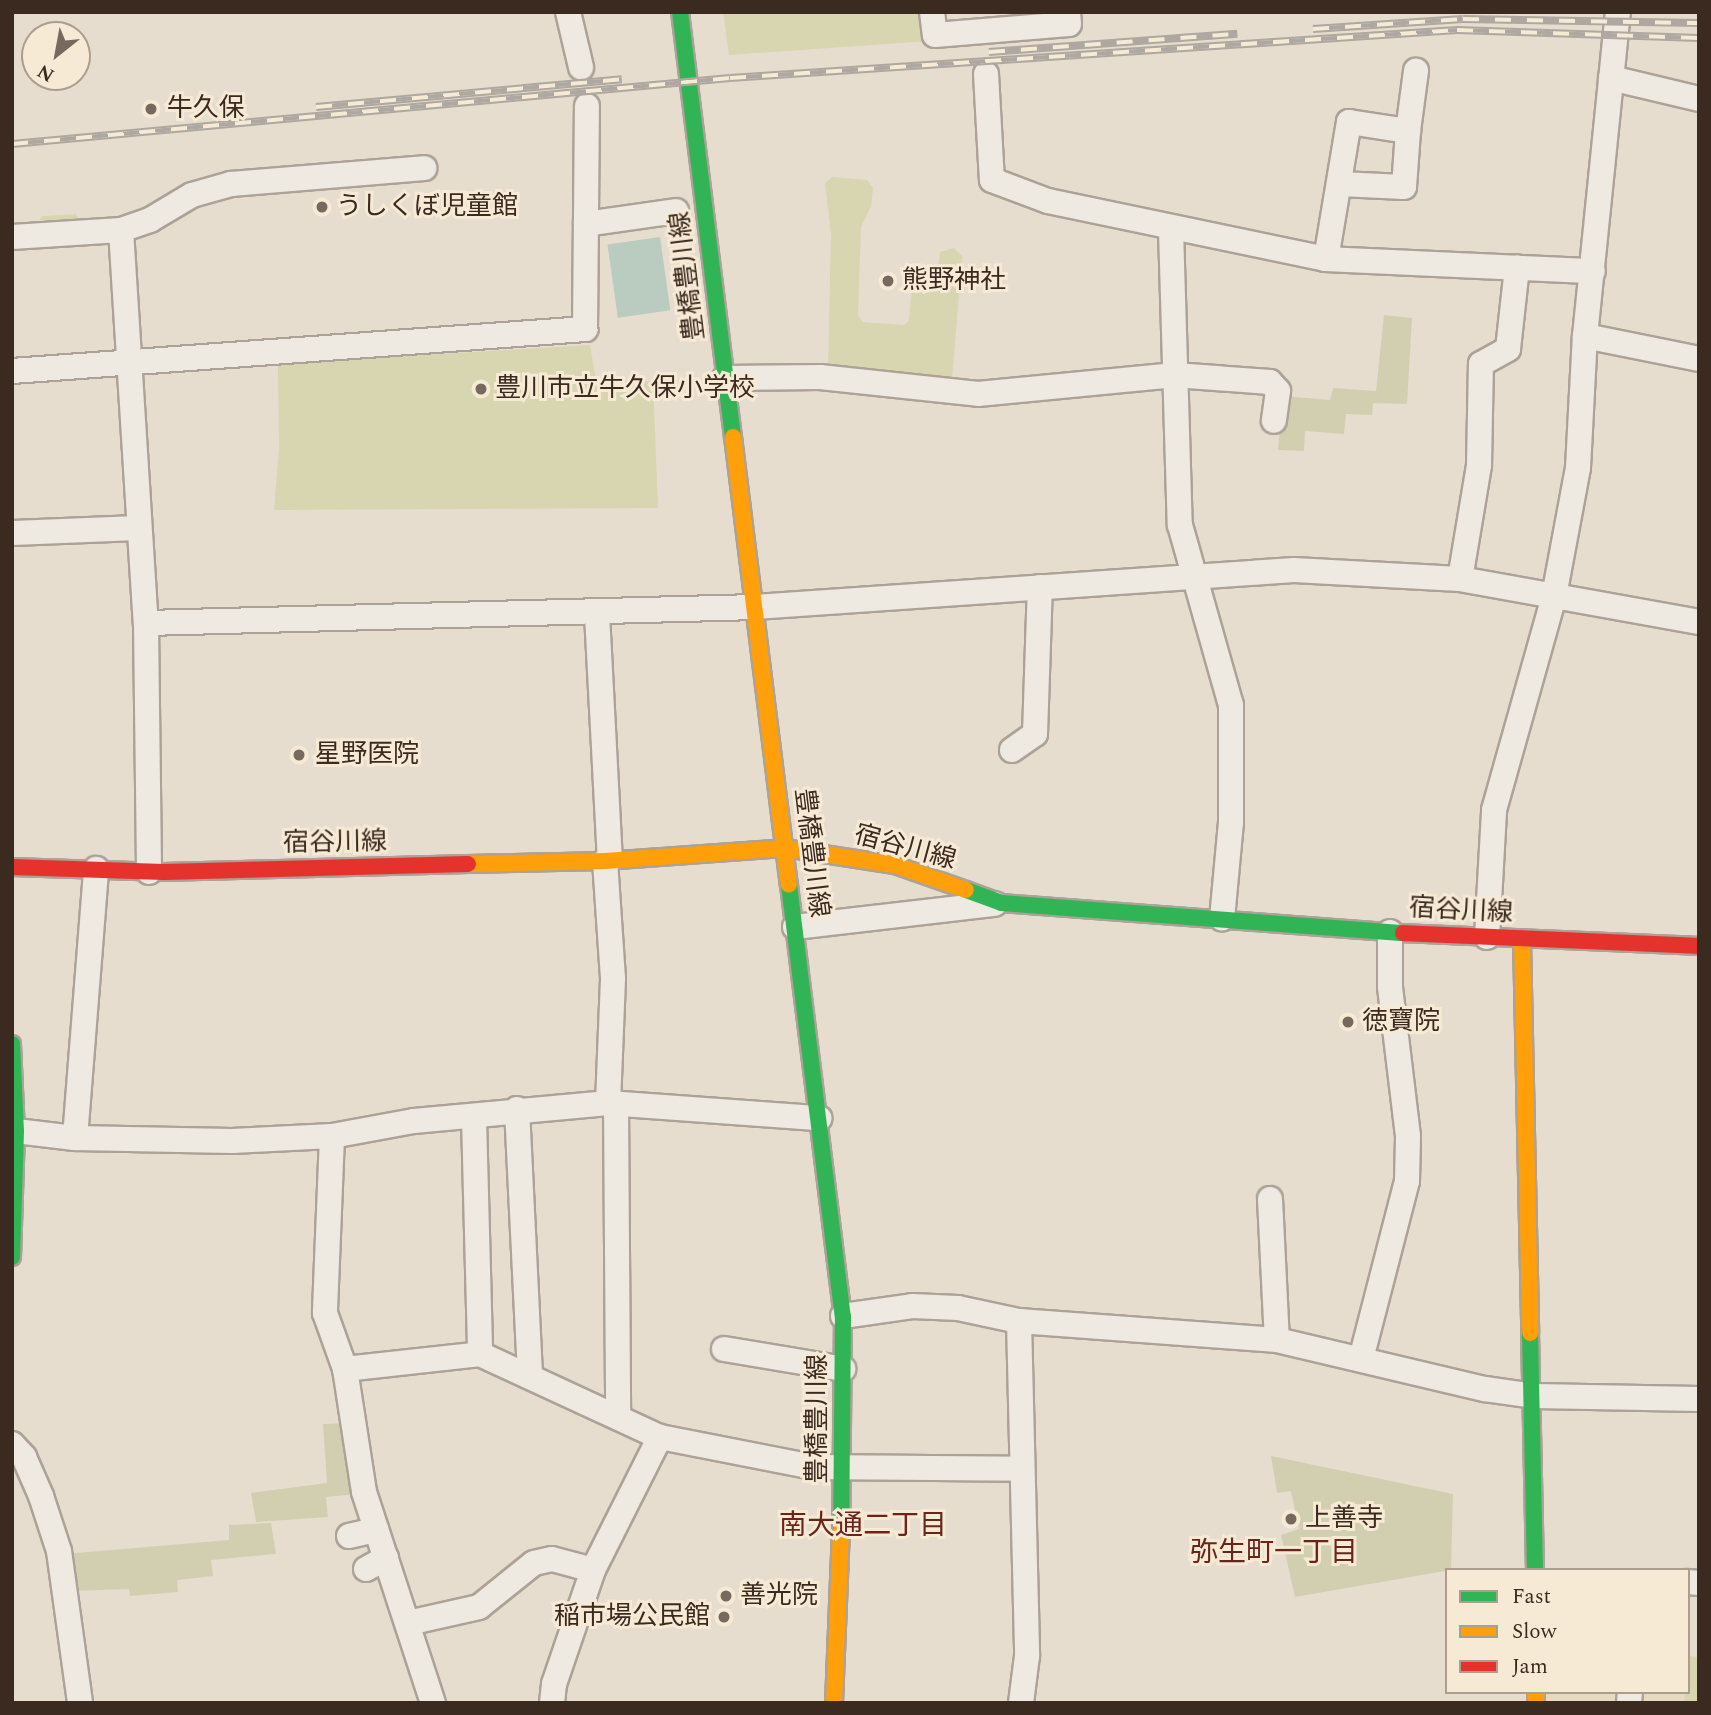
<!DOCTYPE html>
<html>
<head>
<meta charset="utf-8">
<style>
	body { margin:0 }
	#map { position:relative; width:1711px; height:1715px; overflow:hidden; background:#e6ddcf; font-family:Spectral,"Noto Sans JP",serif }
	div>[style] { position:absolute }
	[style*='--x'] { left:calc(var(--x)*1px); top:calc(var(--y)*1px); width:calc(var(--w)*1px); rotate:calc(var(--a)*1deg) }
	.farmland>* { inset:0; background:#e6dabf; transform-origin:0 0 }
	.green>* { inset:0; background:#d8d5b1 }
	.cemetery>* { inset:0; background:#d2cfb1 }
	.water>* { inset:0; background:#bacbbf; transform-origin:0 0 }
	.roads { filter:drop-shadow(2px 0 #aca297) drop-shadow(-2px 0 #aca297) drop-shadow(0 2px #aca297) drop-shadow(0 -2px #aca297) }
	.street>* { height:24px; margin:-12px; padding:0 12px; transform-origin:12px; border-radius:12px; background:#eee9e1 }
	.fast>* { height:16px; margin:-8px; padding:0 8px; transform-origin:8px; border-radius:8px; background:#30b455 }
	.slow>* { height:16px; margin:-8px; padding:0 8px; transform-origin:8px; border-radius:8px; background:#ff9f0a }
	.jam>* { height:16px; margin:-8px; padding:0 8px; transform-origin:8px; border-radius:8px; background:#e5322d }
	.rail>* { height:8px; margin-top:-4px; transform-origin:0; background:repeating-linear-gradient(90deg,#f7ead5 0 16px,#aea8a1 0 32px); box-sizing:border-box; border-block:2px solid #aea8a1 }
	.dots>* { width:19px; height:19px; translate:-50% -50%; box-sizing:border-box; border:4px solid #f7ead5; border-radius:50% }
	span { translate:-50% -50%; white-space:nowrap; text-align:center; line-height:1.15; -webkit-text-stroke:6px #f7ead5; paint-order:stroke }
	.poi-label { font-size:26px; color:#3b2a1f }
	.left { translate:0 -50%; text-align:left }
	.right { translate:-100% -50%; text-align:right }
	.street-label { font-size:26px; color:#3b2a1f }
	.neighbourhood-label { font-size:28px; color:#69251d }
	.frame { position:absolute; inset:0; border:14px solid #3b2a1f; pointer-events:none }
	.legend { position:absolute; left:1445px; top:1568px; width:245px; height:126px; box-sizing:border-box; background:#f7ead5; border:2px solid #ac9d8c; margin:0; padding:9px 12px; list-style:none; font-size:21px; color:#3b2a1f }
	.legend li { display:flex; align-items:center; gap:14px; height:35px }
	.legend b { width:35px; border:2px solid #ac9d8c }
	.north { position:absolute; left:21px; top:21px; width:70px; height:70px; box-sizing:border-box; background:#f7ead5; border:2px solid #ac9d8c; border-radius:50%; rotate:211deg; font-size:19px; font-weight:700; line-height:28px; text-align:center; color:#3b2a1f }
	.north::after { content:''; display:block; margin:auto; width:24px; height:32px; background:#77695d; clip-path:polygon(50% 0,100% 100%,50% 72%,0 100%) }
</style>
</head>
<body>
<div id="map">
	<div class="farmland">
		<div style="left:1545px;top:1692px;width:78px;height:11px"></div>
		<div style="left:1637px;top:1692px;width:48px;height:11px"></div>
	</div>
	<div class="green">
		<div style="clip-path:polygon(723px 12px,925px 12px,928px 41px,729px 55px)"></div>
		<div style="clip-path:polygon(832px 177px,867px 180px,873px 188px,871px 206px,861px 227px,858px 315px,863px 322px,904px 325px,909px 321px,912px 286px,917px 281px,936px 283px,940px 252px,954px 248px,962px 256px,952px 380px,828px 370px,831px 234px,825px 183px)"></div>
		<div style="clip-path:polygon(76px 214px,79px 221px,39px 220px,43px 216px)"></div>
		<div style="clip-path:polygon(590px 345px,596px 381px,653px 381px,658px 508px,274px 510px,279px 449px,278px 364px)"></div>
		<div style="clip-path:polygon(1689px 1656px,1699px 1657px,1699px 1703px,1684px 1703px)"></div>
	</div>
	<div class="cemetery">
		<div style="clip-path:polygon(1384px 315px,1412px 318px,1407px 404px,1373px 403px,1372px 415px,1346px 414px,1344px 434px,1305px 431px,1304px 451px,1278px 450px,1283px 396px,1330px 400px,1333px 388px,1376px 391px)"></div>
		<div style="clip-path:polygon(346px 1423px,357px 1494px,326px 1497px,328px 1517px,256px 1522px,251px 1493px,327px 1483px,323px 1424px)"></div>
		<div style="clip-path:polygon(1271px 1456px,1453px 1494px,1451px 1570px,1295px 1597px,1281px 1535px,1299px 1529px,1291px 1491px,1277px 1493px)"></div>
		<div style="clip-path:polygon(271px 1523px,276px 1554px,211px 1560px,213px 1576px,177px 1580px,178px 1592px,130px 1596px,129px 1589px,72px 1591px,64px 1554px,229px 1540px,229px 1525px)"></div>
	</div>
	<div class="water">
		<div style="left:660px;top:237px;width:74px;height:53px;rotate:82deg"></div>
	</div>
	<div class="roads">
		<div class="street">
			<div style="--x:568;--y:12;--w:57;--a:76.7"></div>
			<div style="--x:932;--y:12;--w:23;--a:83"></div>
			<div style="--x:935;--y:35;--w:134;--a:-4.7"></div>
			<div style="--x:1069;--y:24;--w:12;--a:-95"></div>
			<div style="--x:986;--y:74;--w:106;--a:86.8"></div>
			<div style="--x:992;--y:180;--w:60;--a:20.6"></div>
			<div style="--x:1048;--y:201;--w:284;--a:11.8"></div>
			<div style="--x:1326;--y:259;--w:267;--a:2.6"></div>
			<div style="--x:1611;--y:78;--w:90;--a:13.4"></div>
			<div style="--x:1340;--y:184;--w:64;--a:2.7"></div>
			<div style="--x:1404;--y:187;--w:56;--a:-85.9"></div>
			<div style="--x:586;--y:224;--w:91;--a:-8.2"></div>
			<div style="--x:121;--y:230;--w:394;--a:86.4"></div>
			<div style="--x:146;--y:623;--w:249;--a:89.3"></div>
			<div style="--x:1171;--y:230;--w:295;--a:88.3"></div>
			<div style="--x:1180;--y:525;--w:187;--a:74.2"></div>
			<div style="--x:1231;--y:705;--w:117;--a:90"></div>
			<div style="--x:1231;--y:822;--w:97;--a:95.3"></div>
			<div style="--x:12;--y:237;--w:109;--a:-3.7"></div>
			<div style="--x:121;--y:230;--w:31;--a:-19"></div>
			<div style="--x:150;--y:220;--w:49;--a:-30.8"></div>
			<div style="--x:192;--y:195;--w:41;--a:-15.8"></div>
			<div style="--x:231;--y:184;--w:194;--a:-4.7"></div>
			<div style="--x:1326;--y:259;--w:139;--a:-80.5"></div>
			<div style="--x:1349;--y:122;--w:60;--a:8.7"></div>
			<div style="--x:1408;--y:131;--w:61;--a:-82.4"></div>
			<div style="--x:1585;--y:336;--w:116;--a:11.4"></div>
			<div style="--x:12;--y:371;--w:575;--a:-4.19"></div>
			<div style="--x:585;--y:329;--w:223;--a:-89.5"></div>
			<div style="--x:725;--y:378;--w:95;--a:-0.6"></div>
			<div style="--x:820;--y:377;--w:159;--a:6.1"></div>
			<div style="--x:978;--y:394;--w:198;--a:-5.5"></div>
			<div style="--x:1175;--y:375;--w:95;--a:4.2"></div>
			<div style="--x:1270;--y:382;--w:12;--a:48"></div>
			<div style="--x:1278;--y:391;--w:30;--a:98"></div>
			<div style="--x:12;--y:533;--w:126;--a:-2.3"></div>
			<div style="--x:1460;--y:579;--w:116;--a:-80.5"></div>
			<div style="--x:1479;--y:465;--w:101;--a:-88.9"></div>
			<div style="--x:1481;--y:364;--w:31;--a:-29"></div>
			<div style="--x:1508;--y:349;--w:82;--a:-83.7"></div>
			<div style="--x:597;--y:614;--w:246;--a:87"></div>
			<div style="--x:146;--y:623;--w:609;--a:-1.5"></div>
			<div style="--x:755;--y:607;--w:540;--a:-3.93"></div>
			<div style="--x:1294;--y:570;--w:166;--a:3.1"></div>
			<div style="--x:1460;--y:579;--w:243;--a:10.2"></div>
			<div style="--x:1012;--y:750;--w:28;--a:-35"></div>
			<div style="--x:1035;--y:734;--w:147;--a:-88.1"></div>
			<div style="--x:605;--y:861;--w:118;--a:86.1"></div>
			<div style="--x:613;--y:979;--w:124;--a:92.3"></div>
			<div style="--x:795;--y:927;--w:201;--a:-6.6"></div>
			<div style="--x:1487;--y:937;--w:127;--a:-86.8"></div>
			<div style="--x:1494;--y:810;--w:222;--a:-74.3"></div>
			<div style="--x:1554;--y:596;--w:130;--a:-79.4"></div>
			<div style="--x:1578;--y:468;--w:132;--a:-87"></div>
			<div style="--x:1585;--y:336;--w:326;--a:-84.2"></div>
			<div style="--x:616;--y:1104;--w:313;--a:89.6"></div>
			<div style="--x:517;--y:1109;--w:265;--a:87.2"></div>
			<div style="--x:474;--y:1118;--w:236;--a:88.5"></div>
			<div style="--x:16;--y:1131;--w:59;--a:6.8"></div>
			<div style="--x:75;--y:1138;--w:157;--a:1.1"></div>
			<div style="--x:232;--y:1141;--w:100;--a:-2.9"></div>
			<div style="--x:332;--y:1136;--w:83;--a:-10.4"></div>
			<div style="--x:414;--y:1121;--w:195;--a:-5.3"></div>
			<div style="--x:608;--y:1103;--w:212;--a:4.1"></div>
			<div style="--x:332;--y:1136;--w:177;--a:92.3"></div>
			<div style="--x:325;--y:1313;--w:59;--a:70.3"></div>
			<div style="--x:345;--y:1369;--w:124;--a:81.2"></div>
			<div style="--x:364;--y:1492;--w:222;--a:71.9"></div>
			<div style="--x:75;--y:1138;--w:270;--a:-85.5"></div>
			<div style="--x:1270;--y:1199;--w:141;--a:87.2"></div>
			<div style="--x:843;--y:1316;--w:70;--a:-8.2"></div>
			<div style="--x:912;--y:1306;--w:46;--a:2.5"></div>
			<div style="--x:958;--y:1308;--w:62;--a:12"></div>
			<div style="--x:1019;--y:1321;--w:259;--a:4.2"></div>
			<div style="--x:1277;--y:1340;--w:214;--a:13.3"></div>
			<div style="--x:1485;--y:1389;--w:49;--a:8.1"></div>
			<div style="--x:1534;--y:1396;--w:165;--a:1"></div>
			<div style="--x:1019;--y:1321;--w:335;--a:88.6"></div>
			<div style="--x:1027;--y:1656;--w:47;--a:97.3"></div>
			<div style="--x:724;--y:1349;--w:121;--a:9.5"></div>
			<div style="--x:1361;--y:1359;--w:184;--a:-75.5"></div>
			<div style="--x:1407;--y:1181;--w:45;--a:-88.7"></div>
			<div style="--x:1408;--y:1136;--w:150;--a:-96.9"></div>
			<div style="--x:1390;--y:987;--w:55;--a:-90"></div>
			<div style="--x:345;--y:1369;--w:136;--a:-6.3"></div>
			<div style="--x:480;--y:1354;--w:198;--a:24.8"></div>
			<div style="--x:660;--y:1437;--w:156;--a:11.1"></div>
			<div style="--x:813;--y:1467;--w:209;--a:0.5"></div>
			<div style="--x:12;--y:1444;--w:18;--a:47"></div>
			<div style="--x:24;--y:1457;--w:43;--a:66.4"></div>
			<div style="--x:41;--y:1496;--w:58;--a:71.9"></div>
			<div style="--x:59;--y:1551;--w:153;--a:82.1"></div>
			<div style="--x:349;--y:1536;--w:28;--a:-13"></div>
			<div style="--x:366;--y:1569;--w:23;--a:-29"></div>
			<div style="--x:1688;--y:1582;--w:11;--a:5"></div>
			<div style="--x:408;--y:1623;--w:73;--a:-12.7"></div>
			<div style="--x:479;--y:1607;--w:70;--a:-38.7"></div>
			<div style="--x:534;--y:1563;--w:18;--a:-13"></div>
			<div style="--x:552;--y:1559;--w:42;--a:15"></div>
			<div style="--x:552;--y:1703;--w:19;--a:-84"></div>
			<div style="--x:554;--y:1684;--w:120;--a:-71.1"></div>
			<div style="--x:593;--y:1570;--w:149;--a:-63.3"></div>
			<div style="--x:1629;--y:1703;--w:11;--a:-85"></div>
		</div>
		<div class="fast">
			<div style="--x:680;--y:12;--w:428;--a:82.9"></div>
			<div style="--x:789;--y:885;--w:434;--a:82.9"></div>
			<div style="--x:843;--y:1316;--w:215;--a:90.5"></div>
			<div style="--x:966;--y:890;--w:38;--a:20"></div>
			<div style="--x:1002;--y:903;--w:402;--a:4.3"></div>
			<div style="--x:12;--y:1044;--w:87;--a:87.4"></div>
			<div style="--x:16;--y:1131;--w:126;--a:91.8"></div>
			<div style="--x:1530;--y:1333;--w:237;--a:88.8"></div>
		</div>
		<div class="slow">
			<div style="--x:733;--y:437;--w:451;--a:82.9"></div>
			<div style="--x:468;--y:864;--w:137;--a:-1.3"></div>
			<div style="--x:605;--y:861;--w:180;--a:-4.1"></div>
			<div style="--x:785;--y:848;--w:111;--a:8.8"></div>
			<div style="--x:895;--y:865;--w:75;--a:19.4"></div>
			<div style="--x:1522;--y:939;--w:394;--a:88.8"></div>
			<div style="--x:1536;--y:1692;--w:11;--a:90"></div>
			<div style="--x:834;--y:1703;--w:172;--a:-87.7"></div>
		</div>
		<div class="jam">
			<div style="--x:12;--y:867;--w:152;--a:1.9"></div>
			<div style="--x:164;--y:872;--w:304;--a:-1.5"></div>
			<div style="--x:1403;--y:933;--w:296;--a:2.5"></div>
		</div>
	</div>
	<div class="rail">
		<div style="--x:1313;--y:29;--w:150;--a:-3.8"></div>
		<div style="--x:1463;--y:19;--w:236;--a:1"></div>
		<div style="--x:989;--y:52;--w:249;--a:-4.2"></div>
		<div style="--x:316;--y:107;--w:307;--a:-5.2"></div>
		<div style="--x:12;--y:144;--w:721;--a:-5.25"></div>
		<div style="--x:730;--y:78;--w:729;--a:-3.78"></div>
		<div style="--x:1457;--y:30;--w:242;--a:1.9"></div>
	</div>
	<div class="dots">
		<div style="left:151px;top:109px;background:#77695d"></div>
		<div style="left:322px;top:207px;background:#77695d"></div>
		<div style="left:888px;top:281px;background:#77695d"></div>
		<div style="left:481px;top:389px;background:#77695d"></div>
		<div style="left:299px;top:755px;background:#77695d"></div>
		<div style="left:1348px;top:1022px;background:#77695d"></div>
		<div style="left:1291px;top:1519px;background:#77695d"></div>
		<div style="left:726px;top:1596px;background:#77695d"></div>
		<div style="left:724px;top:1617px;background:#77695d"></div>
	</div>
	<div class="poi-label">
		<span class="left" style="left:167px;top:109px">牛久保</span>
		<span class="left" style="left:336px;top:207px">うしくぼ児童館</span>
		<span class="left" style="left:902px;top:281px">熊野神社</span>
		<span class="left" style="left:495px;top:389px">豊川市立牛久保小学校</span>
		<span class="left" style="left:315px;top:755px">星野医院</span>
		<span class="left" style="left:1362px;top:1022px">徳寶院</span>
		<span class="left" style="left:1305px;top:1519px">上善寺</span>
		<span class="left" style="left:740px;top:1596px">善光院</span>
		<span class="right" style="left:710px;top:1617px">稲市場公民館</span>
	</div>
	<div class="street-label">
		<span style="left:688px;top:276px;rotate:-97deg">豊橋豊川線</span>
		<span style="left:335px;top:843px;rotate:-1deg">宿谷川線</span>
		<span style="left:905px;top:848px;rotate:15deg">宿谷川線</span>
		<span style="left:811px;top:853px;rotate:83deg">豊橋豊川線</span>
		<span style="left:1461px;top:911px;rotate:3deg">宿谷川線</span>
		<span style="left:818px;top:1419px;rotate:-90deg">豊橋豊川線</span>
	</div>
	<div class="neighbourhood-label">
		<span style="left:863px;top:1526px">南大通二丁目</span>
		<span style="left:1274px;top:1553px">弥生町一丁目</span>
	</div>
	<div class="frame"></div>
	<ul class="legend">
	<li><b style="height:9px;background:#30b455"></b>Fast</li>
	<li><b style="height:9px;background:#ff9f0a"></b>Slow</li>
	<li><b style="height:9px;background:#e5322d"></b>Jam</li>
	</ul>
	<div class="north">N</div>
</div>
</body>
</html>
